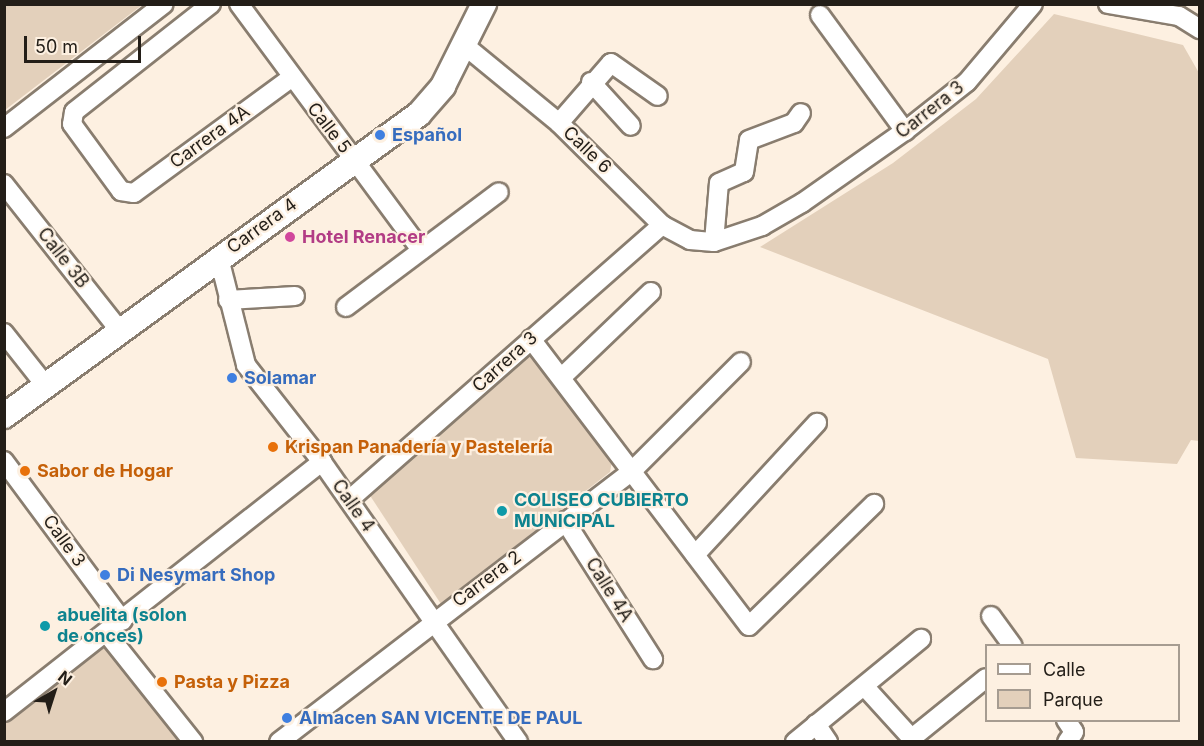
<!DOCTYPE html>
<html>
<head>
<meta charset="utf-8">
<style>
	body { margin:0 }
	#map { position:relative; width:1204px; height:746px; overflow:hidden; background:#fdf0e1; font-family:Inter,sans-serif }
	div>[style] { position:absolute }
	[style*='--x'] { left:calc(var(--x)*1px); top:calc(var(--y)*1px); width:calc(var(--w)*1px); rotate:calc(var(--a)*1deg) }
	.green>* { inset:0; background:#e3d0bb }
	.roads { filter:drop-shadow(2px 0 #897d6f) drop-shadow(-2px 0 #897d6f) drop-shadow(0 2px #897d6f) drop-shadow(0 -2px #897d6f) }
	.minor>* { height:18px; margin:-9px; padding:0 9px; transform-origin:9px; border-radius:9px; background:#fff }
	.major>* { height:24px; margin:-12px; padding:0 12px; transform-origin:12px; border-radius:12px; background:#fff }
	.dots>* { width:16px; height:16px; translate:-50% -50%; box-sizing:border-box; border:3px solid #fdf0e1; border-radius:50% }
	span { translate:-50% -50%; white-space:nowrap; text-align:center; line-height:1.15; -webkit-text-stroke:4.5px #fdf0e1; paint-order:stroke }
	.street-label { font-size:18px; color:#231e18 }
	.shop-label { font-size:18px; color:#366cbe; font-weight:700 }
	.left { translate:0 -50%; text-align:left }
	.hotel-label { font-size:18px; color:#b23c85; font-weight:700 }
	.food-label { font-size:18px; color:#c56008; font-weight:700 }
	.culture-label { font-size:18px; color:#0d838f; font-weight:700 }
	.frame { position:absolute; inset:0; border:6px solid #231e18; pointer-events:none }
	.legend { position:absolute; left:985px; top:644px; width:195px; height:78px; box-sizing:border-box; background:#fdf0e1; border:2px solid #a69c91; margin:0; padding:8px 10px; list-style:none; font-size:18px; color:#231e18 }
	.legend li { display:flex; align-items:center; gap:12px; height:30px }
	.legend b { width:30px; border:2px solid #a69c91 }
	.north { position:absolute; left:24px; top:662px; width:60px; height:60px; -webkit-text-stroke:4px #fdf0e1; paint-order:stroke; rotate:39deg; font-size:16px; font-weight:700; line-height:24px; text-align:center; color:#231e18 }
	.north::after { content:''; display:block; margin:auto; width:21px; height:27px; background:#231e18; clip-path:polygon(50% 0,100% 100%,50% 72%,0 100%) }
	.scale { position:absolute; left:24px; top:36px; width:117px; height:27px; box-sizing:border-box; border:3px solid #231e18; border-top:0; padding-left:8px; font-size:18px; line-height:21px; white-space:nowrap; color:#231e18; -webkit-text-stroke:4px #fdf0e1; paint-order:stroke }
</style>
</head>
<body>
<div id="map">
	<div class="green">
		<div style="clip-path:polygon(5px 4px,142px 4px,142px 5px,5px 110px)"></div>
		<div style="clip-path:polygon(1054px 14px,1183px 45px,1199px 73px,1199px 441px,1191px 440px,1177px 464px,1076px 458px,1048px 359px,760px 247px,893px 163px,976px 99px)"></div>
		<div style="clip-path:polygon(529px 354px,612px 461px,610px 472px,441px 604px,369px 494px)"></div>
		<div style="clip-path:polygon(108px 635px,193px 742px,5px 742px,5px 712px)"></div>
	</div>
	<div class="roads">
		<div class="minor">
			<div style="--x:211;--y:4;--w:174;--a:141.8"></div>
			<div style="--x:74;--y:112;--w:12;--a:99"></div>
			<div style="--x:72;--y:124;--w:83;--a:53.8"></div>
			<div style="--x:121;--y:191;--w:13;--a:9"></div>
			<div style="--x:134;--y:193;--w:195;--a:-36.2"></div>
			<div style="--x:239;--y:4;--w:306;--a:53.5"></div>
			<div style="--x:1108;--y:4;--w:72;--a:9.6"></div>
			<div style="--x:1179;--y:16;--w:25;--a:32"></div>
			<div style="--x:820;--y:15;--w:144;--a:53.8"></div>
			<div style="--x:464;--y:45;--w:123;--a:39.4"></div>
			<div style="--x:559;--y:123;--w:145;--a:44.7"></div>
			<div style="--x:662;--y:225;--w:32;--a:28"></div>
			<div style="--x:690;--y:240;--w:24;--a:5"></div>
			<div style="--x:714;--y:242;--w:51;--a:-18.4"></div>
			<div style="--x:762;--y:226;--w:46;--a:-29.9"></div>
			<div style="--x:802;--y:203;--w:126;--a:-35"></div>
			<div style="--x:905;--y:131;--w:79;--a:-38.3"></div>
			<div style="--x:967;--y:82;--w:102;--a:-49.8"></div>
			<div style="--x:591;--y:82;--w:59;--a:47.7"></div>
			<div style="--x:559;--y:123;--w:79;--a:-49.1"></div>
			<div style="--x:611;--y:63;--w:57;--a:35.1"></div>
			<div style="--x:4;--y:128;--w:202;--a:-37.8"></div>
			<div style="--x:4;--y:184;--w:189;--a:51.7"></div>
			<div style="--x:714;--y:242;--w:59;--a:-85.2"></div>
			<div style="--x:719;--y:183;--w:27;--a:-24"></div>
			<div style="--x:744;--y:172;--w:32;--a:-81"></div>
			<div style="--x:749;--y:140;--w:48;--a:-20.7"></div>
			<div style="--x:794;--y:123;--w:12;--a:-55"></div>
			<div style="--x:219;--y:258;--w:110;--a:75.8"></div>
			<div style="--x:246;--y:365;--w:123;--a:51.9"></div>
			<div style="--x:322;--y:462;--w:342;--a:55"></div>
			<div style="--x:228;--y:300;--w:67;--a:-3.4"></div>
			<div style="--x:346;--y:307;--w:191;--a:-36.9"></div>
			<div style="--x:4;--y:333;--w:68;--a:51.6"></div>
			<div style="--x:531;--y:339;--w:360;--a:52.8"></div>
			<div style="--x:749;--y:626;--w:175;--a:-44.3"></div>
			<div style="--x:562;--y:377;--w:123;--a:-43.7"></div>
			<div style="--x:4;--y:461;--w:199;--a:53.4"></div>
			<div style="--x:349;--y:500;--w:417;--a:-41.3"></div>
			<div style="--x:565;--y:521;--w:164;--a:57.5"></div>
			<div style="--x:695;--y:555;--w:180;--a:-47.3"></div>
			<div style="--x:991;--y:616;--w:37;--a:54"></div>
			<div style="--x:108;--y:635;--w:137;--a:51.5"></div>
			<div style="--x:865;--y:687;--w:74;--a:47.7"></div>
			<div style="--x:4;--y:712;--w:405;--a:-38.2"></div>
			<div style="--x:1066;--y:720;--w:14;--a:56"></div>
			<div style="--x:1074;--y:732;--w:12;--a:125"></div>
			<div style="--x:816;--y:724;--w:22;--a:56"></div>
			<div style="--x:912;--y:738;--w:95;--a:-39"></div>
			<div style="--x:279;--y:742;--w:445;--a:-37.5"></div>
			<div style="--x:632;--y:471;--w:154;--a:-45"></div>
			<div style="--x:795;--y:742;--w:163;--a:-39.3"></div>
		</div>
		<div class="major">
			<div style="--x:4;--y:416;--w:513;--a:-36.04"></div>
			<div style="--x:419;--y:114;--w:37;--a:-49"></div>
			<div style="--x:443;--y:86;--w:92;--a:-63.4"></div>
		</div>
	</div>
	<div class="dots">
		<div style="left:380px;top:135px;background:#3f7fe0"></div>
		<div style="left:290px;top:237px;background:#d1479c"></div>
		<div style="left:232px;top:378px;background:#3f7fe0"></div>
		<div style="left:273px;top:447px;background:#e8710a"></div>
		<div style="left:25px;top:471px;background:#e8710a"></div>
		<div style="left:502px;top:511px;background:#0f9aa8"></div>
		<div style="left:105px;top:575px;background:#3f7fe0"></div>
		<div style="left:45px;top:626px;background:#0f9aa8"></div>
		<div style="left:162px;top:682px;background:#e8710a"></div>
		<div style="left:287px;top:718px;background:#3f7fe0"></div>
	</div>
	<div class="street-label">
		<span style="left:930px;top:110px;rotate:-38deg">Carrera 3</span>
		<span style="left:329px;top:128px;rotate:52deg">Calle 5</span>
		<span style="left:210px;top:137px;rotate:-36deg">Carrera 4A</span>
		<span style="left:587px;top:150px;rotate:44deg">Calle 6</span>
		<span style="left:262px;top:226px;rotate:-36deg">Carrera 4</span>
		<span style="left:63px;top:258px;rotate:52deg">Calle 3B</span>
		<span style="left:505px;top:362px;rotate:-42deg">Carrera 3</span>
		<span style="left:353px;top:506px;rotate:55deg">Calle 4</span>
		<span style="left:64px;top:541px;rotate:54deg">Calle 3</span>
		<span style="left:487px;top:579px;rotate:-37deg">Carrera 2</span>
		<span style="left:609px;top:590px;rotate:58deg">Calle 4A</span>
	</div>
	<div class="shop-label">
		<span class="left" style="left:392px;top:135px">Español</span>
		<span class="left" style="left:244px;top:378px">Solamar</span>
		<span class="left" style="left:117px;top:575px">Di Nesymart Shop</span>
		<span class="left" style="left:299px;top:718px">Almacen SAN VICENTE DE PAUL</span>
	</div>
	<div class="hotel-label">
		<span class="left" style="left:302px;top:237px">Hotel Renacer</span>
	</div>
	<div class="food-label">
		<span class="left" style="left:285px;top:447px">Krispan Panadería y Pastelería</span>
		<span class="left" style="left:37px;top:471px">Sabor de Hogar</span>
		<span class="left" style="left:174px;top:682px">Pasta y Pizza</span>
	</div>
	<div class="culture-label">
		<span class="left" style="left:514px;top:511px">COLISEO CUBIERTO<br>MUNICIPAL</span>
		<span class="left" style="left:57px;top:626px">abuelita (solon<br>de onces)</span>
	</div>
	<div class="frame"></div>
	<ul class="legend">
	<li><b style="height:8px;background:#fff"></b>Calle</li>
	<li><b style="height:16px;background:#e3d0bb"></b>Parque</li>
	</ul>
	<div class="north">N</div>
	<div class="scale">50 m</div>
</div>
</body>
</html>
